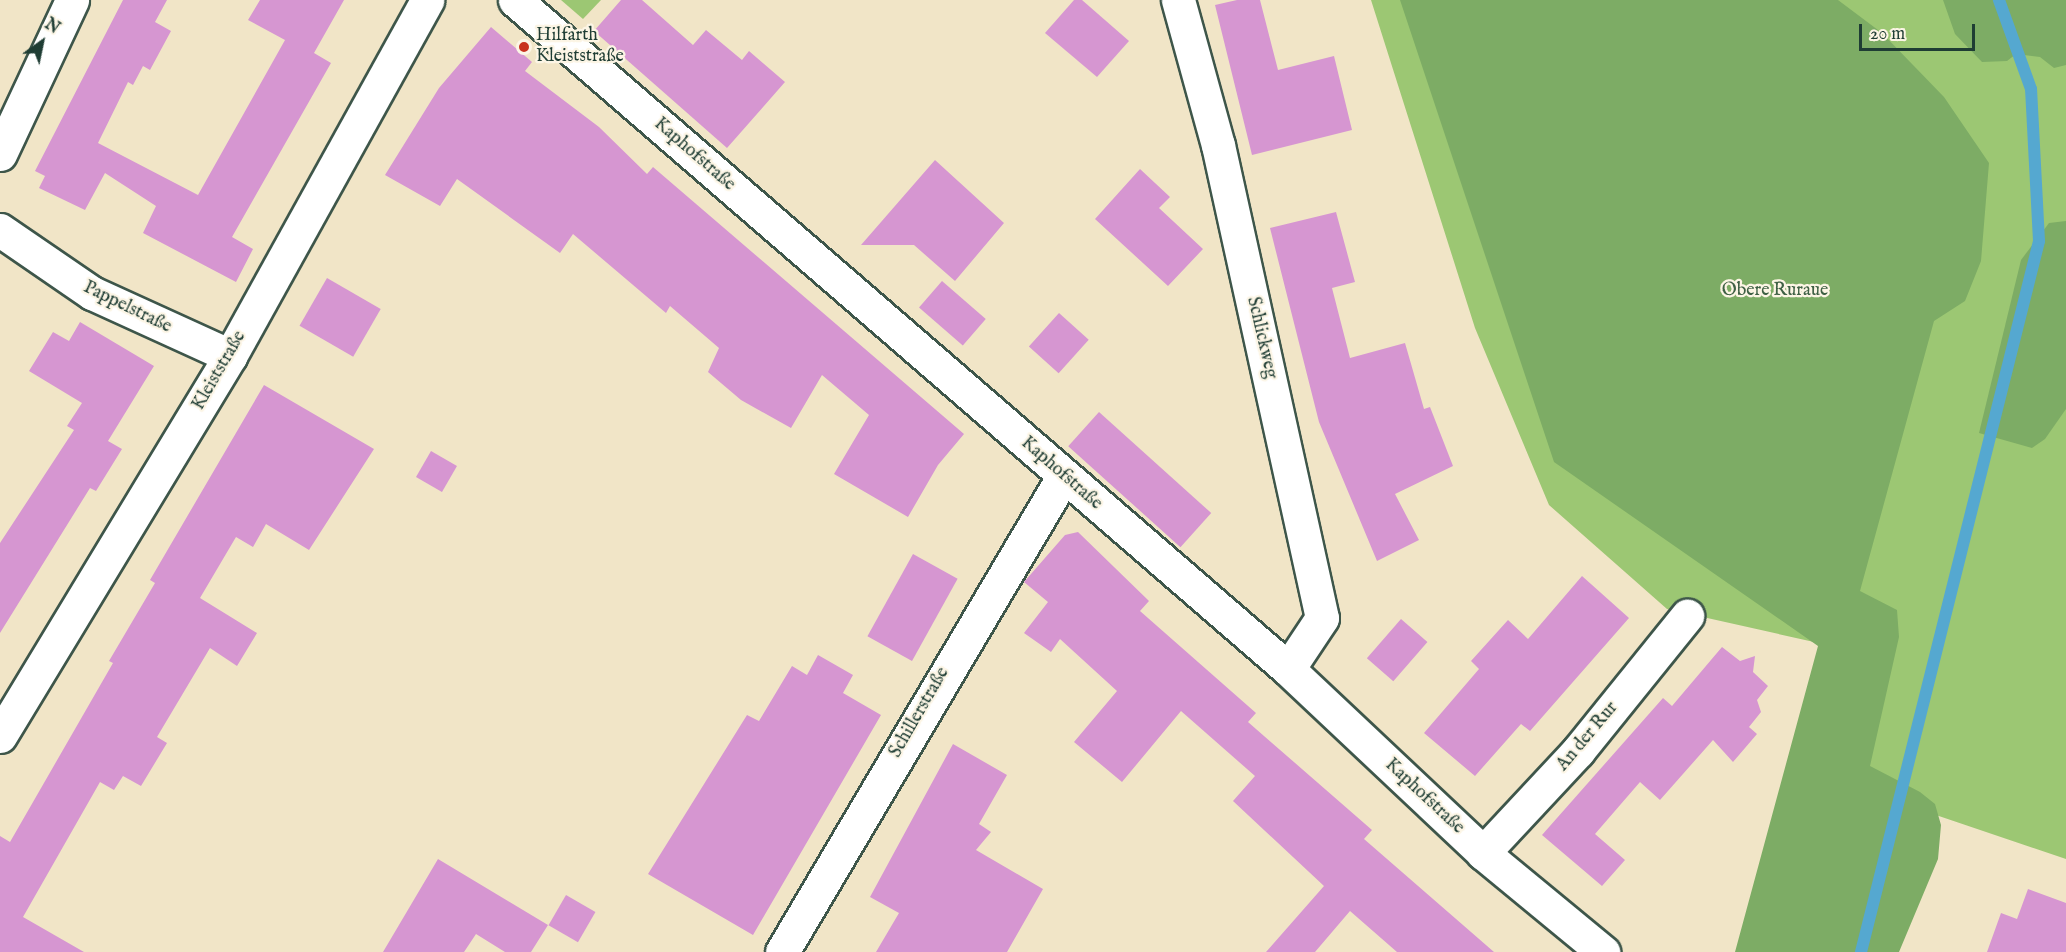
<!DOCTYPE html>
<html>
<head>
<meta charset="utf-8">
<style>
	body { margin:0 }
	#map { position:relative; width:2066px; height:952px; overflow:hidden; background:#f1e5c7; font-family:"IM FELL English",serif }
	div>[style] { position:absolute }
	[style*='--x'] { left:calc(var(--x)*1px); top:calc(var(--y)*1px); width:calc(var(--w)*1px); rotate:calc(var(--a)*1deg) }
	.green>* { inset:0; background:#9cc773 }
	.forest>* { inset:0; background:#7dac65 }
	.stream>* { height:12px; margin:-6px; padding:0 6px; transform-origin:6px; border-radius:6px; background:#55a8d0 }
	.building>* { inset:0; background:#d696d1; transform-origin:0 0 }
	.roads { filter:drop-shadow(2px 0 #3e564a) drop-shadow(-2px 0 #3e564a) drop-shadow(0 2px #3e564a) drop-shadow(0 -2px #3e564a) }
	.minor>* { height:33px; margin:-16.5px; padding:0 16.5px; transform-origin:16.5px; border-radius:16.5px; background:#fff }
	.major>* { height:33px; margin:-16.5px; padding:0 16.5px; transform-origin:16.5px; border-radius:16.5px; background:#fff }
	.dots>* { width:16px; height:16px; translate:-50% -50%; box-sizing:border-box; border:3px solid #fcf5e5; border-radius:50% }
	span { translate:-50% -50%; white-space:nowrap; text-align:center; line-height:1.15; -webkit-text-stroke:4.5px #fcf5e5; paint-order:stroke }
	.poi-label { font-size:18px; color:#1f3d34 }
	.left { translate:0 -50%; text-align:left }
	.street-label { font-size:18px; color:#1f3d34 }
	.park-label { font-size:18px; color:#3e6044 }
	.north { position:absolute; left:12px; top:12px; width:60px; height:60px; -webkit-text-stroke:4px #fcf5e5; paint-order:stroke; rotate:33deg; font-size:16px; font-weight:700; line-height:24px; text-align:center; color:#1f3d34 }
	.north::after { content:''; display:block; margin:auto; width:21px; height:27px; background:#1f3d34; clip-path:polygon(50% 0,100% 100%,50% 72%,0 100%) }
	.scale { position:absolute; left:1859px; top:24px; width:116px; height:27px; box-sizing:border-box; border:3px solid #1f3d34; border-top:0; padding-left:8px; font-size:18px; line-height:21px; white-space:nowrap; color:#1f3d34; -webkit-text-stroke:4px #fcf5e5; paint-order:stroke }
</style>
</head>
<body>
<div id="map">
	<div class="green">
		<div style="clip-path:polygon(561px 0,601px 0,583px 19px)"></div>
		<div style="clip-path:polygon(1371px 0,2066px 0,2066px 859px,1809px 772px,1841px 648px,1667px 609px,1549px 505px,1475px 328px)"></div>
	</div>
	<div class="forest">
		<div style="clip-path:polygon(1400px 0,1838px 0,1882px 33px,1944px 97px,1989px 163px,1981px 261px,1965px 301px,1934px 321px,1860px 591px,1897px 610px,1899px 637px,1870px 766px,1920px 792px,1935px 804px,1941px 825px,1938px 859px,1899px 952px,1735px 952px,1818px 646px,1554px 462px)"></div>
		<div style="clip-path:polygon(1943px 0,2066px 0,2066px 65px,2054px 68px,2040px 57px,2016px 54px,2007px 61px,1982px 62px,1955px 34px)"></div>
		<div style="clip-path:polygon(2066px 221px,2066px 409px,2045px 439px,2032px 448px,1979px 433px,2021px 260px,2049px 223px)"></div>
	</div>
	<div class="stream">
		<div style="--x:1861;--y:952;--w:733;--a:-75.94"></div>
		<div style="--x:2039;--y:241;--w:152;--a:-93"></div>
		<div style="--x:2031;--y:89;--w:95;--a:-109.8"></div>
	</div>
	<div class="building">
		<div style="clip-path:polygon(123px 0,167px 0,155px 22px,171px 31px,150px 70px,143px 66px,133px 85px,128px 82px,98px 143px,198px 195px,285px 40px,248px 20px,260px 0,344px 0,314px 53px,331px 63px,232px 237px,253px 249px,236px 282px,143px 233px,156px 206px,105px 173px,85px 210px,39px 188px,45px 176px,35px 171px)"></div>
		<div style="clip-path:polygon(621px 0,642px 0,693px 45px,706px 30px,742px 60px,749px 51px,785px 82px,727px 148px,594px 31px)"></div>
		<div style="clip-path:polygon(1074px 0,1082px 0,1129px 41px,1097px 77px,1045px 33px)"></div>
		<div style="clip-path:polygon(1237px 0,1260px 0,1278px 70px,1334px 56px,1352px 130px,1252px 155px,1215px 5px)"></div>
		<div style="clip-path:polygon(491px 27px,532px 62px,525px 71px,599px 127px,647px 174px,653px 167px,964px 434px,938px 465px,908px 517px,834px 474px,869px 415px,822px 375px,791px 428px,741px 400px,708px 372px,719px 348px,670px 306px,666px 313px,573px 234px,560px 253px,457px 179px,440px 206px,385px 175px,439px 88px)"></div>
		<div style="clip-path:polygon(935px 160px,1004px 223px,955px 281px,914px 245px,861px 245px)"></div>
		<div style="clip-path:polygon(1140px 169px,1170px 197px,1159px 208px,1203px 249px,1168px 286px,1095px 219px)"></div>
		<div style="clip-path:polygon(1336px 212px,1355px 282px,1332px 288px,1350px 358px,1405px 343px,1424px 409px,1430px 407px,1453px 466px,1395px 494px,1419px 540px,1377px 561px,1319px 422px,1270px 228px)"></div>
		<div style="left:327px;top:278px;width:62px;height:55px;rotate:30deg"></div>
		<div style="left:942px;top:281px;width:58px;height:35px;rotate:41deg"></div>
		<div style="left:1059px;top:313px;width:40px;height:45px;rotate:42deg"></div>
		<div style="clip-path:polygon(80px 322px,154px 366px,108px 441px,122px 449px,96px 491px,90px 488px,0 633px,0 543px,74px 430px,67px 426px,82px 403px,29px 371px,53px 332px,69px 341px)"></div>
		<div style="clip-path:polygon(264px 385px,374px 449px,309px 550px,266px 524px,253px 547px,236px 537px,200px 598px,257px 633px,237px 666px,210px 648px,157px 737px,167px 743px,141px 786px,123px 776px,114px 790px,100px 782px,23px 917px,84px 952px,0 952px,0 836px,10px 842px,113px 663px,109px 661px,155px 583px,150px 580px)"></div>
		<div style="left:1099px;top:412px;width:151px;height:46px;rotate:42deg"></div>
		<div style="left:431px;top:451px;width:30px;height:30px;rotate:30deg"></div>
		<div style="clip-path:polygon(1078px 532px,1149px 601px,1140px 611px,1256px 713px,1248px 722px,1372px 830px,1364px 839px,1494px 952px,1397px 952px,1350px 911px,1315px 952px,1266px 952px,1324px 886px,1233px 801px,1255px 776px,1181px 711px,1122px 782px,1074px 742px,1117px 691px,1060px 639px,1051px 652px,1024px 633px,1048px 602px,1024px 582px,1065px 535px)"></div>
		<div style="left:913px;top:554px;width:51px;height:94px;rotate:29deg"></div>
		<div style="clip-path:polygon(1582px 576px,1629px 618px,1530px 731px,1521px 724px,1475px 776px,1424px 733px,1479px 669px,1471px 661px,1508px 620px,1528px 639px)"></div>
		<div style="left:1401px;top:619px;width:35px;height:52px;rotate:41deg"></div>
		<div style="clip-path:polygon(1722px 647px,1740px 661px,1755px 656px,1753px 672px,1768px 686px,1757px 700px,1761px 712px,1749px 727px,1757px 734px,1733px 762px,1713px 740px,1660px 800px,1640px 782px,1595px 834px,1625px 860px,1602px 886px,1542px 835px,1663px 698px,1672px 706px)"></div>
		<div style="clip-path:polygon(818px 655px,853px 675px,843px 693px,881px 715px,753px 935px,648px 874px,747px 715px,759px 721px,792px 666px,807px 675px)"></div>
		<div style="clip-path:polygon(953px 744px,1007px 775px,979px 824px,991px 832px,976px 850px,1043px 889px,1007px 952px,876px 952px,899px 913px,870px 897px)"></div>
		<div style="clip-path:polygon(438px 859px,548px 925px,531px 952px,505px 952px,476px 934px,464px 952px,383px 952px)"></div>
		<div style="clip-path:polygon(2028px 889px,2066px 903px,2066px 952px,1987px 952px,2001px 913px,2017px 919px)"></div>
		<div style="left:566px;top:895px;width:34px;height:35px;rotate:30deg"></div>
	</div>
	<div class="roads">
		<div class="minor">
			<div style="--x:1178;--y:0;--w:150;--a:74.6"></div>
			<div style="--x:1218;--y:145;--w:484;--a:77.6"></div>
			<div style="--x:1322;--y:618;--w:61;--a:123.7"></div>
			<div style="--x:0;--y:154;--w:170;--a:-64.9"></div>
			<div style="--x:0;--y:230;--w:112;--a:34.4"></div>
			<div style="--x:92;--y:293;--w:152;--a:24.5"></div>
			<div style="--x:0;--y:736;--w:444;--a:-58.8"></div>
			<div style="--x:230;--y:356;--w:407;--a:-61"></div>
			<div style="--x:1483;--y:853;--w:139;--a:-47"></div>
			<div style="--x:1578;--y:751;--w:174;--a:-51.1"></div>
			<div style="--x:782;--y:952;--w:552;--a:-59.39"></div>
		</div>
		<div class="major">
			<div style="--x:515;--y:0;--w:1022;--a:40.87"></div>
			<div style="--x:1288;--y:669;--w:268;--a:43.3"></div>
			<div style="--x:1483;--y:853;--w:156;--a:39.5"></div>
		</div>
	</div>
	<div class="dots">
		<div style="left:524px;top:47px;background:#c8321e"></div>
	</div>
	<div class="poi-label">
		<span class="left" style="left:536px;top:47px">Hilfarth<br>Kleiststraße</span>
	</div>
	<div class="street-label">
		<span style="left:694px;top:155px;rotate:41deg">Kaphofstraße</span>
		<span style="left:127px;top:308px;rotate:26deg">Pappelstraße</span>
		<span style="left:1261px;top:338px;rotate:77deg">Schlickweg</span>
		<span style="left:220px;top:371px;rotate:-60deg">Kleiststraße</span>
		<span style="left:1061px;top:474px;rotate:41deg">Kaphofstraße</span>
		<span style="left:920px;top:713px;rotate:-60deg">Schillerstraße</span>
		<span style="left:1588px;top:737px;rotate:-50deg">An der Rur</span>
		<span style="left:1424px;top:797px;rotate:43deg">Kaphofstraße</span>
	</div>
	<div class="park-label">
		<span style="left:1775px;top:291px">Obere Ruraue</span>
	</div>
	<div class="north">N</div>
	<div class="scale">20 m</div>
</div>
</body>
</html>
